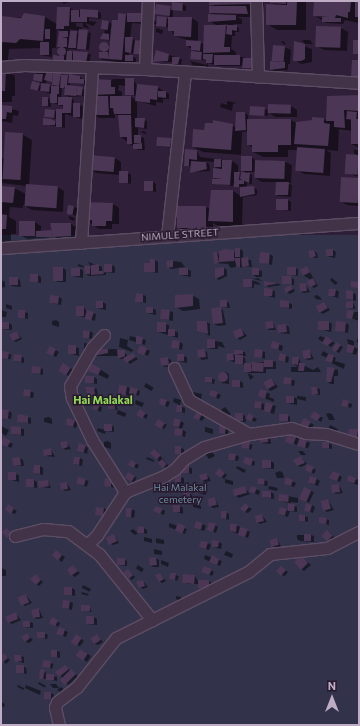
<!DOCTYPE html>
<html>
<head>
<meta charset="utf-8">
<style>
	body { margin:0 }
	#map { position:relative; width:360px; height:726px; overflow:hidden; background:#301f39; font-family:Commissioner,sans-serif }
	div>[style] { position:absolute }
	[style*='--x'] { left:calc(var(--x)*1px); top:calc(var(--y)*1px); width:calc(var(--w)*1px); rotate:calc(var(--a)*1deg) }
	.green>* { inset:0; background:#32334b; transform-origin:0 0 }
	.shadow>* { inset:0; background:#0007; transform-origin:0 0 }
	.building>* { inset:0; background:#4b3655; transform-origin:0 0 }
	.round { border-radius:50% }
	.roads { filter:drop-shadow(1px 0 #5d4d64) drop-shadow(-1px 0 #5d4d64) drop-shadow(0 1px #5d4d64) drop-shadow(0 -1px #5d4d64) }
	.minor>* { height:11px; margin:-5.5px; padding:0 5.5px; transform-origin:5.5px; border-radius:5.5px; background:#423349 }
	span { translate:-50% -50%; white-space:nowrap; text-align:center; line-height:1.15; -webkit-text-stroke:3px #27182d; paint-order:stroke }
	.street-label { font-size:10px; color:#bfadc6 }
	.park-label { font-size:10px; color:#6b8c9c }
	.neighbourhood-label { font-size:11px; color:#91d955; font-weight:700 }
	.frame { position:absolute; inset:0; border:2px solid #bfadc6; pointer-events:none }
	.north { position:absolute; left:312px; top:678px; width:40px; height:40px; -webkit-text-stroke:3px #27182d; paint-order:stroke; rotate:0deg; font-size:11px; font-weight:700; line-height:16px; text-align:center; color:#bfadc6 }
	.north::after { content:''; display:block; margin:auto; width:14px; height:18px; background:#bfadc6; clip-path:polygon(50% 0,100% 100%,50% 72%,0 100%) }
</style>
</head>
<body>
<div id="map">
	<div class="green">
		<div style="left:359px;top:235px;width:490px;height:359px;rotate:90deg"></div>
	</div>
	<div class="shadow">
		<div style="clip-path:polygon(61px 1px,69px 1px,69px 2px,64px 4px)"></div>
		<div style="clip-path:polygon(evenodd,210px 1px,264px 1px,264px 10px,253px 10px,254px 17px,237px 17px,242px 19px,242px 24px,233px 24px,239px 28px,239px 32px,235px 32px,235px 36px,232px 36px,231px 49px,236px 52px,236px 56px,253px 59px,256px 69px,243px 66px,218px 66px,208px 63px,208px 67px,193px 65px,190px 61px,207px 65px,207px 61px,192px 58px,197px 53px,187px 46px,187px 40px,175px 36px,169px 28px,151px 23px,151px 20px,158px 21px,158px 17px,169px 19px,169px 16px,156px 13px,173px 8px,173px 3px,183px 4px,186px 6px,186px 11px,173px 9px,173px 18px,192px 18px,198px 22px,198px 42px,204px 44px,218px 26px,209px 21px,214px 15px,210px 13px,215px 7px,210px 1px,228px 24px,227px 27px,220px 26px,220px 25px,228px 24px)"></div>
		<div style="clip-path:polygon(271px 1px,306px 1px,306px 30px,277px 30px,267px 24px,275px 6px)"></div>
		<div style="clip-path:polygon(315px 1px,359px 1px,358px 23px,345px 20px,343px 24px,326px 23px,314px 15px)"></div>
		<div style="clip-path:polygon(evenodd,70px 8px,74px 10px,94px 10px,101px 13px,101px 19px,89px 18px,89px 21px,97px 22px,93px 26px,85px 23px,90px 29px,83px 27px,81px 31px,91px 33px,89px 50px,66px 49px,74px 54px,91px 54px,89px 65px,67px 59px,66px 63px,57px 56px,60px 32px,63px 32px,57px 29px,56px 48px,52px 48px,52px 57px,40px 55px,41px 48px,9px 49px,7px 71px,15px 76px,15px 96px,12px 96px,12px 102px,1px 102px,1px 17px,45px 17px,57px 24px,70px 8px,76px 23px,83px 23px,83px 28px,76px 26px,76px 23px,70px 8px,70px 29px,80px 31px,80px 34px,70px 32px,70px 29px)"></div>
		<div style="clip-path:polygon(126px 15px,146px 24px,132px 23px,130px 38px,135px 40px,145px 56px,129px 53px,129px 56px,136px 58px,136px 62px,128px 63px,103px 60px,100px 58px,101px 43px,110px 44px,111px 41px,102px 39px,105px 30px,102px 29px,109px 22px,112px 24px,119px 22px)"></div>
		<div style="clip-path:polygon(317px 27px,341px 28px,348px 32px,347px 51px,324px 50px,317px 46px)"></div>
		<div style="clip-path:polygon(156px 28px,163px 30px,162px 34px,156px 32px)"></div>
		<div style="clip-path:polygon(302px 40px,310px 40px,313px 44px,305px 44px)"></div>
		<div style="clip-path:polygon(281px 41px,283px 41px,286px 44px,283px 44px)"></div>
		<div style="clip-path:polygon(295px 43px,312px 49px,312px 62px,301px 64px,295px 60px)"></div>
		<div style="clip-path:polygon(284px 47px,291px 50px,290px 64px,288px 64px,288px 70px,274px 71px,271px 69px,277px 63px,273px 60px)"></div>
		<div style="clip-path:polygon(169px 55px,182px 59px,181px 65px,173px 62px,154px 62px)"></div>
		<div style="clip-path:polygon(evenodd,35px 69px,61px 76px,80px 77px,87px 82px,87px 85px,70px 83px,70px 87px,86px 89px,86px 96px,69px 97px,74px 100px,74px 104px,83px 106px,82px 119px,65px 114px,65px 128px,44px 124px,57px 123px,57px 119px,45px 117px,54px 111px,64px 110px,64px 107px,51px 102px,51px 107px,43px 106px,48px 98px,52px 101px,52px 94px,32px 89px,41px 85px,35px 69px,51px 74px,54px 75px,53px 87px,45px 84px,51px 74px,35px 69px,62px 88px,66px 89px,65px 95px,71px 98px,61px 98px,62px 88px)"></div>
		<div style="clip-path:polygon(evenodd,113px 79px,133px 79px,137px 85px,157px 87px,169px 94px,169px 99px,163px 99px,163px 103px,156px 102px,156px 106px,137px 101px,137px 119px,147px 121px,147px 129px,138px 128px,138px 136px,144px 138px,145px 150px,138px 150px,121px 137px,119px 116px,115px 114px,115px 118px,99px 118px,93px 114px,99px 97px,95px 94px,113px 79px,119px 85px,126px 86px,126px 94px,137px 96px,137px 100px,131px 97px,122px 97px,122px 92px,118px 90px,119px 85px)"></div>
		<div style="clip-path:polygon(359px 96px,359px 148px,351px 144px,352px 131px,339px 129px,338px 151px,326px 150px,331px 153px,330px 176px,304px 174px,297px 170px,298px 150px,288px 150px,288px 157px,263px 157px,253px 152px,253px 148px,248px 144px,248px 131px,242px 132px,241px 155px,203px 152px,193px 147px,205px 131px,232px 125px,236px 127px,245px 113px,248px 115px,248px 120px,291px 120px,296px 123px,324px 119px,327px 121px)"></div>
		<div style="clip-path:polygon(227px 101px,237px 103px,233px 104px,232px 111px,220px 107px,221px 103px,227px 105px)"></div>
		<div style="clip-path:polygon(1px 106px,19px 111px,18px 116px,13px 115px,12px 123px,1px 121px)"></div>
		<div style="clip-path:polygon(291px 106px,297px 110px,297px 117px,275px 117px,268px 112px,268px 116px,251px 114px,251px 107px,269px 110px)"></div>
		<div style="clip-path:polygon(141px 131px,144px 131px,147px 134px,144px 134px)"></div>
		<div style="clip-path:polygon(22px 134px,32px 140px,29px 185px,58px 187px,64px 191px,63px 212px,32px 210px,23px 205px,23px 208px,10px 207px,9px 217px,16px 221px,16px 234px,11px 234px,11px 244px,1px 244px,1px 187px,14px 188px,26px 194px,27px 186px,1px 183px,1px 158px,4px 158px)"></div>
		<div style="clip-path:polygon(171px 139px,174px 140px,173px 148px,157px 146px)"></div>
		<div style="clip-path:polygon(354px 150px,359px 150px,359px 177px,347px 173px,358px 156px,354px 153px)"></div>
		<div style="clip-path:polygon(186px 151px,197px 151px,200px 157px,232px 161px,238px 165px,238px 173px,240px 173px,247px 174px,242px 170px,252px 157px,255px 160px,285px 162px,292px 165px,291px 183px,287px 183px,292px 185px,291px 197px,279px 196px,276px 195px,276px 182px,262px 182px,255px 178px,255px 172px,247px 172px,252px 175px,252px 184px,247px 183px,247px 187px,257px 189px,257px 195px,243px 197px,242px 227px,218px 226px,213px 223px,213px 230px,185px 231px,178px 227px,206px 207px,210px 209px,212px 191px,233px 191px,241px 196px,241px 187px,235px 186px,235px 179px,233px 186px,213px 183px,218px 180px,214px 178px,220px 170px,215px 167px,215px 162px,204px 161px,209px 164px,210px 171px,191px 172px,192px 167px,185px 165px)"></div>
		<div style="clip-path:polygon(115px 158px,121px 162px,121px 172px,131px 174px,131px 184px,120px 182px,120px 175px,96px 173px,90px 169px)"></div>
		<div style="clip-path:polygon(342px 178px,359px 179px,359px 206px,347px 205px,340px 201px)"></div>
		<div style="clip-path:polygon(153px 182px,156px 184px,156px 192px,145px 190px)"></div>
		<div style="clip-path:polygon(288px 200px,291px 202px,291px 211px,277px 209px)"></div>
		<div style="clip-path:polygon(113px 204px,119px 208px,119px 224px,112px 224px,112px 229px,99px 229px,85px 220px)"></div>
		<div style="clip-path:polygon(69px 206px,77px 208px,76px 216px,68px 213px)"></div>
		<div style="clip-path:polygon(69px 216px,75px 218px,74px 221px,69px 219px)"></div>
		<div style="clip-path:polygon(35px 222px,41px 226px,41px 232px,56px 231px,51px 228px,51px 224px,71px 224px,77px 228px,78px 240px,61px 240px,55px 237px,27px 239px,20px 235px)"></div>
		<div style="clip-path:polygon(240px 249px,243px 251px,243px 259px,251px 260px,252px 267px,243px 266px,241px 268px,236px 262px,236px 267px,231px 268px,228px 264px,215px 263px,217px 253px,220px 255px,220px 252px,236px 252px)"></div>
		<div style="clip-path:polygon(333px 250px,336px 252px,335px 258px,327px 256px)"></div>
		<div style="clip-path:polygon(314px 251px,317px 253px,318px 258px,311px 257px)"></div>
		<div style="clip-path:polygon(270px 254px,273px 256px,272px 265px,260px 262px)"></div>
		<div style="clip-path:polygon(155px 260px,158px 262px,158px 273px,145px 271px)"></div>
		<div style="clip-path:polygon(172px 261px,181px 262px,185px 267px,171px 269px,168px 267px)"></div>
		<div style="clip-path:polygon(88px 262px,102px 267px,102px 272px,105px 273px,105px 265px,112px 265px,115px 267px,115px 273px,106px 272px,106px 275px,89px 276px,86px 274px,85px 268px,78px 266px,78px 264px,92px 269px)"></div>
		<div style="clip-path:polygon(307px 267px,318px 286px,314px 288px,311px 286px,311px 280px,303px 275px)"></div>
		<div style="clip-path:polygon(63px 268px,66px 270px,66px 282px,58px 282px,54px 280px)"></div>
		<div style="clip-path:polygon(224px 268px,227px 270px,227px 276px,219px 280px,216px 278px)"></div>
		<div style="clip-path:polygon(295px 268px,298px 269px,298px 276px,288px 274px)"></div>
		<div style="clip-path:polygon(80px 269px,83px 270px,83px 278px,72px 276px)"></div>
		<div style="clip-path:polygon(188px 269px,191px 271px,191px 277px,180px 275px)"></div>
		<div style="clip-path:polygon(253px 269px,262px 271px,262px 277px,257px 277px,262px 281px,253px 279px,258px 278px,253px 275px)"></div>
		<div style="clip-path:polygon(38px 275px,41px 277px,41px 283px,31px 281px)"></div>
		<div style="clip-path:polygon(17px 278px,20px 280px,21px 287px,11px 286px)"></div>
		<div style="clip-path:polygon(292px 278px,294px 279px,294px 285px,292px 285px)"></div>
		<div style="clip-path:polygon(332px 278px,338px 283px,335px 285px,330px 280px)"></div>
		<div style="clip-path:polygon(1px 280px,5px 282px,5px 287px,1px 288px)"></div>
		<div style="clip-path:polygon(251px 280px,258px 282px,261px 285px,254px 284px,254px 288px,244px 286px)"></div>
		<div style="clip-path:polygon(265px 282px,279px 284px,281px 285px,268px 287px)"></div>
		<div style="clip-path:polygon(305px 284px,310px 292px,304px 293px,301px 292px)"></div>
		<div style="clip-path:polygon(292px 287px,295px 291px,290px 294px,287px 292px)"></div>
		<div style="clip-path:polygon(272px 290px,275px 291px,275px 298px,265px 295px)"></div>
		<div style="clip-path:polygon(336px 290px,339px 292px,338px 298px,329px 295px)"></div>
		<div style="clip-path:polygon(347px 292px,356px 294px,356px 301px,347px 299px)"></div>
		<div style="clip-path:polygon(143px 295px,146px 296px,146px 303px,136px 301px)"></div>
		<div style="clip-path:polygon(192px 295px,199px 299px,200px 309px,183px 311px,176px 307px)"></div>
		<div style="clip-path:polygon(317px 295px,320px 297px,322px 300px,316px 299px,314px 296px)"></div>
		<div style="clip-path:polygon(59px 297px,62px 299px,61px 305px,51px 303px)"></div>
		<div style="clip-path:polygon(226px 301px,229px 303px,230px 308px,221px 307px)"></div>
		<div style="clip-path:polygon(281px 301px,292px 304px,292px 309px,281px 307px)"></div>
		<div style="clip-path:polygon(103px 302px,106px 304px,106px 310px,97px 308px)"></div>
		<div style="clip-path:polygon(353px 302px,356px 309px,347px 308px)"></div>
		<div style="clip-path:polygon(324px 303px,330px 310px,323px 314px,320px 312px)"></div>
		<div style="clip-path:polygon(6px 304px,12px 306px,12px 310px,6px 308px)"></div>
		<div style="clip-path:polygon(84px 307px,87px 312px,96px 314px,95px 321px,77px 315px)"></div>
		<div style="clip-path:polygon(152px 308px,156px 310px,156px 315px,147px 313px)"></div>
		<div style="clip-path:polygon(220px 309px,223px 310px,226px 325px,218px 326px,214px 324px)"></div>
		<div style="clip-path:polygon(1px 310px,7px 312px,6px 317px,1px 317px)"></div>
		<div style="clip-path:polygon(19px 311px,28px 313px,28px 319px,18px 317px)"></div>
		<div style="clip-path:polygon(170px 311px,173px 312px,173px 321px,162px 319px)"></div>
		<div style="clip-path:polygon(354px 312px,359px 312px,359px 321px,347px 317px)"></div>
		<div style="clip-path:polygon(56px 320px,59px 322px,59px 327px,52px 325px,52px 321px)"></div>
		<div style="clip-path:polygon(207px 322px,210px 324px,210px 336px,198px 330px)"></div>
		<div style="clip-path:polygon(273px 322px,276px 330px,270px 330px,267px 329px)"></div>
		<div style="clip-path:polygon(329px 322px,332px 324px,331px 332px,319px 329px)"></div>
		<div style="clip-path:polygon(9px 323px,12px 325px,12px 330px,1px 329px)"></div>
		<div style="clip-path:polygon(158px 323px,169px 325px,169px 330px,178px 332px,178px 338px,158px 332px)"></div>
		<div style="clip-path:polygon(346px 323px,349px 325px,348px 333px,336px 330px)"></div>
		<div style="clip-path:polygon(286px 325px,289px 327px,290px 334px,279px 333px)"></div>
		<div style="clip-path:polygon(241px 329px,247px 336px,240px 340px,237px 338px)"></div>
		<div style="clip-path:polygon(90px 331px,93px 333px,92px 339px,84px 337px)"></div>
		<div style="clip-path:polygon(17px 332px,22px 339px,16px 342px,13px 340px)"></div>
		<div style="clip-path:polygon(130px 336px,146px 340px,145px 345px,129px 340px)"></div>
		<div style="clip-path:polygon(320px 336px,326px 338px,335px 343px,331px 347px,318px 339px)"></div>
		<div style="clip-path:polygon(359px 337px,359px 344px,356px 341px)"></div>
		<div style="clip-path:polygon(120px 338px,128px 340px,127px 346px,133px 350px,132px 352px,119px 347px)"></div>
		<div style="clip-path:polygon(347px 339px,354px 341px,354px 347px,358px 349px,356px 355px,350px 353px)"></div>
		<div style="clip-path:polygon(208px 340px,222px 342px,225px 348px,218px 346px,218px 349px,211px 349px,208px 348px)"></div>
		<div style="clip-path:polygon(180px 342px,183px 344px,182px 350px,172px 347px)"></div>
		<div style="clip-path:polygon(273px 342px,283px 346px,282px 351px,271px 347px)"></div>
		<div style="clip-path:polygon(84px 343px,91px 344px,87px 351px,84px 349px)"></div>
		<div style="clip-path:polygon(337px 344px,343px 347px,339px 353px,333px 350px)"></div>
		<div style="clip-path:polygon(69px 346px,79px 348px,79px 356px,68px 353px)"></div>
		<div style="clip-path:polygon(50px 347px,59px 352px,56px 357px,48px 353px)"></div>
		<div style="clip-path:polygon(141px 347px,150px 351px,148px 356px,141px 353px)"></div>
		<div style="clip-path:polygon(114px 349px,124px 351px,128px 357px,133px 354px,138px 359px,130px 364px,125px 359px,119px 359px,119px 356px,95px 356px,95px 350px)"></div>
		<div style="clip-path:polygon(204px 350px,207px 352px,208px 359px,202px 360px,199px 358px)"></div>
		<div style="clip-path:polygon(309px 350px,314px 359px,308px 360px,305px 359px)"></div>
		<div style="clip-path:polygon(235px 351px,245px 352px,246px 356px,242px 356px,245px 358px,246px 364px,253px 365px,253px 363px,273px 361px,276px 362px,276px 369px,266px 369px,266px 373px,249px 373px,254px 377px,250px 380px,248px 374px,250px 374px,245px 371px,245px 365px,227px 360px,233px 354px,235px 355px)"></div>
		<div style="clip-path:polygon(262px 351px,265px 352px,265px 359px,255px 356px)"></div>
		<div style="clip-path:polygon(323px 351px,336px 358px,335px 361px,345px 364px,344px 369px,327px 361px,327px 358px,321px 355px)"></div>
		<div style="left:3px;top:352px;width:9px;height:5px;rotate:18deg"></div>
		<div style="clip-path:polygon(178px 355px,187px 357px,187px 363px,178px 361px)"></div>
		<div style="clip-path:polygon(21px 356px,24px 358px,24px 363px,14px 361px)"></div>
		<div style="clip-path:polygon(286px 356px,289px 357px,288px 363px,279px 360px)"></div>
		<div style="clip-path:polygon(168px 358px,171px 360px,172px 366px,166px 367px,162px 366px)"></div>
		<div style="clip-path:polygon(299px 358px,301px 364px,313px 370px,318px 367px,321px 372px,291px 372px,291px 367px,298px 367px,293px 364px)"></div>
		<div style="clip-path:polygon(63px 364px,74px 370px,70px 377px,59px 370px)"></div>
		<div style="clip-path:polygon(92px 364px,109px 375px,108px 379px,92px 372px)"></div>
		<div style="clip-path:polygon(40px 368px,43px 369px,43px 375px,33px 373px)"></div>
		<div style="clip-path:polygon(335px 369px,338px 370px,338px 376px,334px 376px,334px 384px,331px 384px,327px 382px)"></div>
		<div style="clip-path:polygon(226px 372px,229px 374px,229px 384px,222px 383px,220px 373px)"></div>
		<div style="clip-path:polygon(94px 377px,97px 379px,97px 384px,86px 382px)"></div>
		<div style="clip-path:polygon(212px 378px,215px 380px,214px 384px,206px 382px)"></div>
		<div style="clip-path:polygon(271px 379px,278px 387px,271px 391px,268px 389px)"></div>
		<div style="clip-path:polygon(291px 379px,295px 381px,294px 386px,284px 384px)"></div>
		<div style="clip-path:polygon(240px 381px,243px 383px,243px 388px,233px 386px)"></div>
		<div style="left:146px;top:383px;width:9px;height:4px;rotate:32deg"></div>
		<div style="clip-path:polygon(127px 387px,140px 391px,139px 396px,129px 392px,129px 396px,119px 393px)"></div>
		<div style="clip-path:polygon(87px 388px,97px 389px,98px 396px,89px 395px)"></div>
		<div style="clip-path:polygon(317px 388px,320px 389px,320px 395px,313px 394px)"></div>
		<div style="clip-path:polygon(261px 390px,270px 394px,269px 397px,274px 399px,274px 402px,259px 396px)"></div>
		<div style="clip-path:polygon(30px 391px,34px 393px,33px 398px,24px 396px)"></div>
		<div style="clip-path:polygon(212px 391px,221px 395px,219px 399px,214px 397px)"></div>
		<div style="clip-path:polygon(193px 392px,202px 394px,201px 399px,193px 397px)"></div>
		<div style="clip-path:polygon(297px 396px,306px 397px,306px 401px,297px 399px,297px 405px,287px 403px,294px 397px,297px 399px)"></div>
		<div style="clip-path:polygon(174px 398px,181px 400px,180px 406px,185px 408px,185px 413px,177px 411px,178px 404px,173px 402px)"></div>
		<div style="clip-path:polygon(161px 399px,170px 402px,168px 407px,163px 405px)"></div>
		<div style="clip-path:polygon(136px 400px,144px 403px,142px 407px,135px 404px)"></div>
		<div style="left:344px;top:401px;width:9px;height:4px;rotate:21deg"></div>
		<div style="clip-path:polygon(115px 403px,118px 410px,109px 408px)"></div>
		<div style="clip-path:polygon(261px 403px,264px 404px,264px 410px,255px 408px)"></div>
		<div style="clip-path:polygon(273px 405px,276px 406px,274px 414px,268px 412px)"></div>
		<div style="clip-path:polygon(99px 406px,102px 407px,101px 412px,96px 410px)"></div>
		<div style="clip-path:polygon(225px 407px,231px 414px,227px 416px,221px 410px)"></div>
		<div style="left:118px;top:410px;width:9px;height:4px;rotate:21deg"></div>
		<div style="clip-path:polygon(9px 411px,12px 413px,11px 419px,1px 417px)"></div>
		<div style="left:140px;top:411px;width:9px;height:4px;rotate:27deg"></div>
		<div style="clip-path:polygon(197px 412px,205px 417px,202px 421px,195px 417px)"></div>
		<div style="clip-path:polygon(314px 413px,323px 418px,321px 422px,312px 416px)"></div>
		<div style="clip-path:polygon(329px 413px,332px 414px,335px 420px,329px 420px,326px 414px)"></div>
		<div style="clip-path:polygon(242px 414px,245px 416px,246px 422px,236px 421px)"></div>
		<div style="clip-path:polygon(249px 414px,257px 419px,255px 422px,247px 418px)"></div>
		<div style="clip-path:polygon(19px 415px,31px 418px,31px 424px,18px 421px)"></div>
		<div style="clip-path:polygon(287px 415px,290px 417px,290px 422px,280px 420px)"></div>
		<div style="clip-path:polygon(49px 417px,52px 419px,52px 424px,44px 422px,44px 418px)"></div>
		<div style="left:158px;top:420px;width:10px;height:5px;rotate:29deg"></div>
		<div style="left:305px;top:420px;width:10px;height:5px;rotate:29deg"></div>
		<div style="clip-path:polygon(75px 421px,78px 422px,76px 428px,67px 425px)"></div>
		<div style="clip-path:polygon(181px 421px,184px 423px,182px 429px,186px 432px,185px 437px,175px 434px,181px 429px,174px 425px)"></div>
		<div style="clip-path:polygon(111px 425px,114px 427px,114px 432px,106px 431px,105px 434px,97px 431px,98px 428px,105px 430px)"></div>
		<div style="left:330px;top:425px;width:9px;height:4px;rotate:27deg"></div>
		<div style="clip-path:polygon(1px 426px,9px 430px,6px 436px,1px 433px)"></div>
		<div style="clip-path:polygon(12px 427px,24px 429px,24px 436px,12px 434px)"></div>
		<div style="clip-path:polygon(205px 427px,213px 429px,213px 434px,205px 432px)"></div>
		<div style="clip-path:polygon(226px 427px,229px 429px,228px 435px,220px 432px)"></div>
		<div style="clip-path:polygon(357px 430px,359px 438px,353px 438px)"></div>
		<div style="clip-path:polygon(267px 436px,270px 437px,271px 444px,261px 443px)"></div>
		<div style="clip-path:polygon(296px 437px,299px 439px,297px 445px,290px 442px)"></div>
		<div style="clip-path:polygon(3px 438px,13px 444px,11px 448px,1px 443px)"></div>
		<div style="left:301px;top:439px;width:10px;height:6px;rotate:24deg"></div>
		<div style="clip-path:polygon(108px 441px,111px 443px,111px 449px,104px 447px,104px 442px)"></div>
		<div style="clip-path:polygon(66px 442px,71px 449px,66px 450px,62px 448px)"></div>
		<div style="left:243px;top:442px;width:10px;height:5px;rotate:17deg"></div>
		<div style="clip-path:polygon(329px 443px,332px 445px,332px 449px,323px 447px)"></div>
		<div style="clip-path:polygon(85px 446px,88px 448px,87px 454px,78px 450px)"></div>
		<div style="clip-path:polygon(176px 447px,184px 449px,184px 455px,176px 453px)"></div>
		<div style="clip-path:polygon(210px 449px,215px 456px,209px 459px,204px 452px)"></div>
		<div style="clip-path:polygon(51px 450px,55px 457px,45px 456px)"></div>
		<div style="clip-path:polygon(155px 450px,169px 466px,166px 469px,157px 459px)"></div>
		<div style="clip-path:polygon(298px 451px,303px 451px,306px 455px,301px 455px)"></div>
		<div style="clip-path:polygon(236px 455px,239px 457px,238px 461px,230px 459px)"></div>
		<div style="left:147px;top:457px;width:8px;height:2px;rotate:23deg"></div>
		<div style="clip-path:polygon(301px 457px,307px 464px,301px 467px,298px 466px)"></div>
		<div style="clip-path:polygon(20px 458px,23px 460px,24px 466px,13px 465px)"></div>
		<div style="clip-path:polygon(80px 458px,83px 460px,82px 466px,74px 464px)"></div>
		<div style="clip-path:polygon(252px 460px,255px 462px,254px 466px,247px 464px)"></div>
		<div style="left:131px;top:461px;width:9px;height:4px;rotate:27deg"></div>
		<div style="clip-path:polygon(271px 461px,274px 463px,274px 469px,263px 468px)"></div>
		<div style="clip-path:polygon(40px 466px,43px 468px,43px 475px,34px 473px)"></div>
		<div style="clip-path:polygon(183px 466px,192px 468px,192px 474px,182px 472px)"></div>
		<div style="clip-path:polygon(237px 466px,246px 470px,244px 473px,236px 468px)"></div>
		<div style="clip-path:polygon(313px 468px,316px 470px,314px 474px,306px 469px)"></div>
		<div style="clip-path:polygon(222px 471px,227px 475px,224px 479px,221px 477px)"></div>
		<div style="clip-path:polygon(280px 471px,283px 473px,284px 478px,277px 478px,275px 473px)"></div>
		<div style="clip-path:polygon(9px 473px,19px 475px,19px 482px,8px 479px)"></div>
		<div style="left:128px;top:473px;width:10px;height:6px;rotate:29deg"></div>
		<div style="clip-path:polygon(207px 474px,211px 481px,205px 482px,202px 480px)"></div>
		<div style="clip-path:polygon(339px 475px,342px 477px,340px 482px,334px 479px)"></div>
		<div style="clip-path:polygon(176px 476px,184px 478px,184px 484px,176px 482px)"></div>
		<div style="clip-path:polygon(349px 477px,359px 480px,358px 485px,351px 483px)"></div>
		<div style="left:79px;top:478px;width:10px;height:6px;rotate:17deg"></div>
		<div style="clip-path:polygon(106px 479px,115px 482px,114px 488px,105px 485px)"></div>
		<div style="clip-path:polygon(225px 479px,233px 481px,233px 485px,225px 483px)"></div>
		<div style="clip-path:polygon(287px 479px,296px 483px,294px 487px,288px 485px)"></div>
		<div style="clip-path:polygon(317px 479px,320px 481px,318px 486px,309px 483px)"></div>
		<div style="clip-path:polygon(34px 480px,37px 482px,37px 488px,27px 486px)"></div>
		<div style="clip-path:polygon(265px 480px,268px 482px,267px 486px,258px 484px)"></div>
		<div style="clip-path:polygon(48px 481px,51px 488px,40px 487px)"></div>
		<div style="clip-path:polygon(67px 483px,71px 490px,65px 491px,62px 489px)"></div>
		<div style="clip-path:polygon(339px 485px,343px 493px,336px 494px,333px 492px)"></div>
		<div style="left:269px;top:486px;width:9px;height:3px;rotate:13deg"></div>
		<div style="clip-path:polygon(202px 487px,205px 488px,206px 495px,196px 493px)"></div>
		<div style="clip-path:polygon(244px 487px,250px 494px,239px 498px,236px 496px)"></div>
		<div style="clip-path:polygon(251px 487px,260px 491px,259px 495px,253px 493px)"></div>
		<div style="clip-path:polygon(311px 491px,314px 492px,309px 503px,303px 500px)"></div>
		<div style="clip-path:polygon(271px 492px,274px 494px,274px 499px,263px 497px)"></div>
		<div style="clip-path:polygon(189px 493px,192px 495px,193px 500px,185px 499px)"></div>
		<div style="clip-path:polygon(288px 496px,298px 498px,298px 503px,291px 502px,291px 504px,297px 507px,297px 512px,290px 511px,288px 517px,279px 514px,280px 509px,289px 511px,289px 503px,280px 501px)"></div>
		<div style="clip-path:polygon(215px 498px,219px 507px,213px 508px,210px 506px)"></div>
		<div style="clip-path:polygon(328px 500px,334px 510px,327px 512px,324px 510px)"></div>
		<div style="clip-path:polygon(193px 504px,201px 506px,201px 509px,193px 507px)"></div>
		<div style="clip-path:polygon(245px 505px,252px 509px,248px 513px,245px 512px)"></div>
		<div style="clip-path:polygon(312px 505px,315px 507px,313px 513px,305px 510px)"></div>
		<div style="left:8px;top:506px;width:10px;height:4px;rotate:29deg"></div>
		<div style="clip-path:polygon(180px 506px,183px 508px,183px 514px,174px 511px)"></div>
		<div style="clip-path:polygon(104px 508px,107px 510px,106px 516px,97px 514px)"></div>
		<div style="clip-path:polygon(132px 509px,135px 511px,134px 518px,127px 516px)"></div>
		<div style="clip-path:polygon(162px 509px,165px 511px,164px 515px,157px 512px)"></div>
		<div style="clip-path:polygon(226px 512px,229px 514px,229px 520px,222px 518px)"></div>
		<div style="clip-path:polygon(262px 515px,267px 522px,260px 524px,257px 522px)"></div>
		<div style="clip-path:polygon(300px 515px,308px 517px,308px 522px,300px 520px)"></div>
		<div style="clip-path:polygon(326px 519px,329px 520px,329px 525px,320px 522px)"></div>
		<div style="clip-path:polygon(169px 523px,187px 529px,185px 534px,169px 527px)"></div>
		<div style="clip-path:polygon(203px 524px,206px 526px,204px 531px,195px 528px)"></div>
		<div style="clip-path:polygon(215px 525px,218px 527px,216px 533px,211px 531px)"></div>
		<div style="clip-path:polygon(236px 525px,250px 532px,248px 538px,231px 531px)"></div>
		<div style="clip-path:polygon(144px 528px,147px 530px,147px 534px,138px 532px)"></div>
		<div style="clip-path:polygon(133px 529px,138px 533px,135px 535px,130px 531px)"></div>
		<div style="clip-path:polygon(330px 533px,335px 538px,331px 543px,327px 541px)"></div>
		<div style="clip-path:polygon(114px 535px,119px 543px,113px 545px,110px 543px)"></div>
		<div style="clip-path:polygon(297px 535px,311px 535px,314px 536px,314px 542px,300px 541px,297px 539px)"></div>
		<div style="clip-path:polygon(144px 537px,152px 539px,152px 543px,144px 541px)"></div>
		<div style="clip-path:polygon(156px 538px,164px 540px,164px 544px,156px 543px)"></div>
		<div style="clip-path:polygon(277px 539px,281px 546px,275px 548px,272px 546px)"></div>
		<div style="clip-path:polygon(219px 542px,222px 544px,221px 549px,213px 547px)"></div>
		<div style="clip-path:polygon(208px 543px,211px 545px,209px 550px,200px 547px)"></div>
		<div style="clip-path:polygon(154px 549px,162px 551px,162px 555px,154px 554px)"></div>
		<div style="clip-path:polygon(226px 551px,233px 554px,232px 558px,224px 555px)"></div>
		<div style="clip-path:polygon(59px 553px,65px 557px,62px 562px,59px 560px)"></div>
		<div style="clip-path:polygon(205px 555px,222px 561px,220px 566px,204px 559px)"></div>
		<div style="clip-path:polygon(302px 557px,311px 565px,304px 571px,301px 569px)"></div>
		<div style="clip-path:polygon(156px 558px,159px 560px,159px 567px,153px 567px,150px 565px)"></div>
		<div style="clip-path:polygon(124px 559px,127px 561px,127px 566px,118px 565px)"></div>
		<div style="clip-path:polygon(161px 560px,169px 563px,168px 567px,161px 564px)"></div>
		<div style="left:138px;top:565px;width:7px;height:4px;rotate:34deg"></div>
		<div style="clip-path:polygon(73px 566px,80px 573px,75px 577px,72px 575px)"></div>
		<div style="clip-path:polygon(281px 567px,288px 572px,285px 576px,281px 575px)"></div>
		<div style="clip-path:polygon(1px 568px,6px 570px,6px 576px,1px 576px)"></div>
		<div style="clip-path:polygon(128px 570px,135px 577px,132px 580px,129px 578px)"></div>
		<div style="clip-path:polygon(211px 570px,214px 572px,212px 576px,206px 573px)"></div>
		<div style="clip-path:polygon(160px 574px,166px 581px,162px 583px,159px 581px)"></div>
		<div style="left:171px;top:574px;width:8px;height:5px;rotate:14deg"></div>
		<div style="clip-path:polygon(36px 575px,43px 582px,39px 586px,36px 584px)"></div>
		<div style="clip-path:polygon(184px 576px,195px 576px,198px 581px,209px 581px,212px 583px,212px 589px,203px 589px,199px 584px,187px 584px,184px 582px)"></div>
		<div style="clip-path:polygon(143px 581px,148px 587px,143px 589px,140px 587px)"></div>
		<div style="left:83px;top:585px;width:9px;height:3px;rotate:27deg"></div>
		<div style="clip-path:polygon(72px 588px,75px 590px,75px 596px,65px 594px)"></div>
		<div style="left:82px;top:592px;width:7px;height:2px;rotate:16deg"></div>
		<div style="clip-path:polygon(26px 595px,32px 603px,25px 606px,22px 604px)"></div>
		<div style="clip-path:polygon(176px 596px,181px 597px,181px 601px,176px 599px)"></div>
		<div style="clip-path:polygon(70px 602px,73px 603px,72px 610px,63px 608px)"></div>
		<div style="clip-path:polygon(89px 606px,92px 612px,82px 610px)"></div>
		<div style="clip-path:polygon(39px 609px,43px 618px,37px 619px,34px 618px)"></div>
		<div style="clip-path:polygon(16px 614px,21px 620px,12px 624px,9px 622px)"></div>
		<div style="clip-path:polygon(94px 617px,97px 619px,97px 625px,87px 624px)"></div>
		<div style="left:52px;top:619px;width:9px;height:4px;rotate:27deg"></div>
		<div style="clip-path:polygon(30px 622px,33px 623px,33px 628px,24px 627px)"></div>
		<div style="clip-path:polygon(59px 628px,68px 632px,66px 637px,60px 635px)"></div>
		<div style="clip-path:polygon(44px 633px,48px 635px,47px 639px,38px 637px)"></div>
		<div style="clip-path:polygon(27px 635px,33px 640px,29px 643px,26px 642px)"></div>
		<div style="left:76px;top:635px;width:10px;height:7px;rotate:37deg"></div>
		<div style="clip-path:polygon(97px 635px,103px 642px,98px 645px,94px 644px)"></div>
		<div style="clip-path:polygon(81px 650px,91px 656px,87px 662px,77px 655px)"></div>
		<div style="clip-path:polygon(57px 651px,60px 652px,60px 658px,52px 656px)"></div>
		<div style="clip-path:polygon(4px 654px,10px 660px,6px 664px,1px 659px)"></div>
		<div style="clip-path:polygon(21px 656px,24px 657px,24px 663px,16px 661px)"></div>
		<div style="left:44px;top:661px;width:10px;height:5px;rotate:17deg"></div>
		<div style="clip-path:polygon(23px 666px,26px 668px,27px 674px,17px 672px)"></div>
		<div style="clip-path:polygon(65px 666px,78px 676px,68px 685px,57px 672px)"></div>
		<div style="clip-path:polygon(45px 671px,47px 675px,57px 677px,57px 681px,40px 678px)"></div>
		<div style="left:39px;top:682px;width:8px;height:2px;rotate:30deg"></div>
		<div style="clip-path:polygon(50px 684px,56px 684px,59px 688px,53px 688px)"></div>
		<div style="left:18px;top:685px;width:7px;height:2px;rotate:27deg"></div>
		<div style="clip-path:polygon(26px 685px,41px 691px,40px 695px,25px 688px)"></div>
		<div style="clip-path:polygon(61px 687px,66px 691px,63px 694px,57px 690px)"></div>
		<div style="clip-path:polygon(51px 693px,54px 695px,54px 700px,45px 698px)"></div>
		<div style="clip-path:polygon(1px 702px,5px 704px,4px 707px,1px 707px)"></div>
	</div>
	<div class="building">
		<div style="clip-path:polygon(209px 1px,254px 1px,254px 4px,209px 5px)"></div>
		<div style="clip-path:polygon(270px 1px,286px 1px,286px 4px,270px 3px)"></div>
		<div style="clip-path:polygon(287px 1px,297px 1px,296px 25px,266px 25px,266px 4px,287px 5px)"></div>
		<div style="clip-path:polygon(314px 1px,351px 1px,350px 12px,348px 12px,348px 18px,336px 15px,335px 18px,341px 18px,341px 22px,322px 22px,322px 17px,329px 17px,313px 16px)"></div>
		<div style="left:355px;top:1px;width:4px;height:16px"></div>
		<div style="left:172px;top:2px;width:11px;height:8px;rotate:5deg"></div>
		<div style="left:156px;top:4px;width:15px;height:10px;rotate:8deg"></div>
		<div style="clip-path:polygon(209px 6px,246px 6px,248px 14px,209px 13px)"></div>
		<div style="clip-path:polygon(57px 7px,70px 7px,69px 26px,64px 26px,64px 29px,56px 29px)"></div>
		<div style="clip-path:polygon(80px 9px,98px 10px,98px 18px,87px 17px,87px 22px,71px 22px,71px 17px,80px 17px)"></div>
		<div style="left:71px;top:10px;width:8px;height:7px"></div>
		<div style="clip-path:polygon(24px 13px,45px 16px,43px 41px,20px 39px,16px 43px,1px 42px,1px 16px,21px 18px)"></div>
		<div style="clip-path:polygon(118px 13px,126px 14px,122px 60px,108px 59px,112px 20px,118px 20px)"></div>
		<div style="left:127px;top:13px;width:17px;height:9px"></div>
		<div style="clip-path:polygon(208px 14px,236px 15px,236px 20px,208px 22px)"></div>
		<div style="left:157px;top:16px;width:10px;height:10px;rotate:6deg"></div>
		<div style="clip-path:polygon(168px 17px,192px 17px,191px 37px,174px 36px,174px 31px,168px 31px)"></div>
		<div style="left:102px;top:20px;width:7px;height:9px;rotate:8deg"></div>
		<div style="clip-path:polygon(204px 25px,226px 25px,224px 47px,230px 47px,230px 52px,203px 53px)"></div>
		<div style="clip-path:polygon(227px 25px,237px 25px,237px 31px,232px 30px,232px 35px,226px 34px)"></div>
		<div style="left:316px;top:26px;width:25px;height:21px;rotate:2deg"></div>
		<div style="left:45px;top:29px;width:5px;height:10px"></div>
		<div style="left:79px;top:29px;width:9px;height:20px;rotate:6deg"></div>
		<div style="clip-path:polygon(59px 31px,68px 31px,68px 37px,62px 37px,67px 38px,67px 47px,57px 47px)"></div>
		<div style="clip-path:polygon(70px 31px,77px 31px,76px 48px,68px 48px)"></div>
		<div style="clip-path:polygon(103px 33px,109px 34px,109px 40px,100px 39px)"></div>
		<div style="clip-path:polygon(125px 37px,133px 37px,131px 53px,125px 52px)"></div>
		<div style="left:135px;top:40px;width:8px;height:14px;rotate:7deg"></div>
		<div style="clip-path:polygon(186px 40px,201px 41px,200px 51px,191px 50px,191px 46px,186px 46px)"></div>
		<div style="left:353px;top:40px;width:6px;height:14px"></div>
		<div style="clip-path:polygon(294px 41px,305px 44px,305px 59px,301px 61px,293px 61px)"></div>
		<div class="round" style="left:99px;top:42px;width:10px;height:10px"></div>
		<div style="left:40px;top:42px;width:9px;height:13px"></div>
		<div style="left:273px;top:45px;width:12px;height:16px;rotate:5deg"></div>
		<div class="round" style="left:56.5px;top:46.5px;width:9px;height:9px"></div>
		<div style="clip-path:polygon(156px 50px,169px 54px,168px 61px,153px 62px)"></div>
		<div style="clip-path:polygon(67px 51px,72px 51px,72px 60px,66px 60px)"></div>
		<div style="clip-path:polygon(73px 51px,88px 52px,86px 64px,73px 64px)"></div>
		<div style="left:191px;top:51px;width:11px;height:8px;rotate:5deg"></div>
		<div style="clip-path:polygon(99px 52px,108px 52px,108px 59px,99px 58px)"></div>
		<div style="clip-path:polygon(203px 54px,213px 54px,212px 63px,206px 63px,206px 60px,203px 59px)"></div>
		<div style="clip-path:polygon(53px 55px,64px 56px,64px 61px,53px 61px)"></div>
		<div style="left:125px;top:55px;width:8px;height:6px"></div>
		<div style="left:214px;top:55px;width:17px;height:10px"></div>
		<div style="left:231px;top:55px;width:9px;height:10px"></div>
		<div style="clip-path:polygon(172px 57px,180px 57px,178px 64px,172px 64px)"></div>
		<div style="clip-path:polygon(243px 58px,254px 58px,253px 68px,242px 68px)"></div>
		<div style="clip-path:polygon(352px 60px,359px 60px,359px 78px,351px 77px)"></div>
		<div style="clip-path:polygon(270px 61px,285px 62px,285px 68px,270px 70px)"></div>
		<div style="clip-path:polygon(1px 69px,6px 69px,5px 91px,1px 91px)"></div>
		<div style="clip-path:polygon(47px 70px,53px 71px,52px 82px,44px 80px)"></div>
		<div style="clip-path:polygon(53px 73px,61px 73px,59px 86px,52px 85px)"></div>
		<div style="clip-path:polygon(34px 74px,43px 74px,42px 82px,33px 80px)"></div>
		<div style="clip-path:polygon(69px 74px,80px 76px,80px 79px,84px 79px,84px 84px,68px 83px)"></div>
		<div style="clip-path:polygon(61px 75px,68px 75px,67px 85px,77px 86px,76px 96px,64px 95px,65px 85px,64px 88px,60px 88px)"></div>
		<div style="left:125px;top:78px;width:9px;height:17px"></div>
		<div style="clip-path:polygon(94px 79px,111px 80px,111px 87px,115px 87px,115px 94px,93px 95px)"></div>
		<div style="left:32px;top:81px;width:8px;height:8px;rotate:14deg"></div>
		<div style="left:41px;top:83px;width:9px;height:8px;rotate:6deg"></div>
		<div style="clip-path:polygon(137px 84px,158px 86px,157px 100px,150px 99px,150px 103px,135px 101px)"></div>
		<div style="left:51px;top:86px;width:8px;height:8px"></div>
		<div style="left:77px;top:86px;width:6px;height:9px;rotate:9deg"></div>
		<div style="clip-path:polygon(158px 91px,166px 91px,166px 98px,158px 97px)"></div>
		<div style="left:50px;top:94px;width:7px;height:9px"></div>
		<div style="clip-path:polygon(359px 95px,359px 111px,344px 110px,345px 128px,334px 127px,334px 121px,326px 121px,327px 96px)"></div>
		<div style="clip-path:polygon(95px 96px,108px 96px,109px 115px,92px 115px)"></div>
		<div style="clip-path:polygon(110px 96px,131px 96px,131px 114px,114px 114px,113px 108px,110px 108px)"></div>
		<div style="left:42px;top:97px;width:6px;height:9px"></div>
		<div style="clip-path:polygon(58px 97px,72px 97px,71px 113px,62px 113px,62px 127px,56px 127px,56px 109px,63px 109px,63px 105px,58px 105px)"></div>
		<div style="left:73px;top:103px;width:7px;height:14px"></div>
		<div style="left:268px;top:104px;width:23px;height:9px;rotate:2deg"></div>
		<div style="clip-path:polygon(1px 105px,12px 106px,12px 113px,7px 112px,6px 119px,1px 119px)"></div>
		<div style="left:250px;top:106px;width:15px;height:9px;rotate:4deg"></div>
		<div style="left:45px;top:109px;width:10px;height:8px;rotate:6deg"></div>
		<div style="left:347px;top:111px;width:10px;height:8px;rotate:6deg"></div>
		<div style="clip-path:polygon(236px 112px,245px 112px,246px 130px,235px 131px)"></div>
		<div style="clip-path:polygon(118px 115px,131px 115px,132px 144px,127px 144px,127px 137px,120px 137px)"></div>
		<div style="clip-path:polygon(312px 117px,324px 118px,324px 123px,330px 124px,328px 146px,294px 144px,296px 122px,312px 120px)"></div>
		<div style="clip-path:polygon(43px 118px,51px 119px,55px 121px,55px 125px,43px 125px)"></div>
		<div style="clip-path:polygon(135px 118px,145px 118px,144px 128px,135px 127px)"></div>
		<div style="clip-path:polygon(247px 119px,291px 119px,291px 145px,278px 145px,278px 152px,252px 152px,252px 145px,247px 145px)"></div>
		<div style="left:351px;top:119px;width:8px;height:25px"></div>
		<div style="clip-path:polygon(213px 120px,233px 124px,231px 150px,192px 147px,193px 129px,204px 130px,205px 123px,213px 123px)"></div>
		<div style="left:5px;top:132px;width:18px;height:47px;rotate:3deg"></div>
		<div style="left:134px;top:135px;width:7px;height:8px"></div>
		<div style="left:157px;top:137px;width:14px;height:9px;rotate:4deg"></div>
		<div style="clip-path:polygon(142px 143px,142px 149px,133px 149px,133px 144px)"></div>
		<div style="left:297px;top:147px;width:28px;height:24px;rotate:4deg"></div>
		<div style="clip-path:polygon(185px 149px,197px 150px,197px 160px,189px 159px,189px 166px,184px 166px)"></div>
		<div style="left:346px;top:154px;width:13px;height:20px;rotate:4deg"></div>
		<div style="left:90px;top:155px;width:25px;height:15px;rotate:5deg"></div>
		<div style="left:241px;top:156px;width:11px;height:15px"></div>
		<div style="left:214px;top:159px;width:7px;height:8px"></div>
		<div style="clip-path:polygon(222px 160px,232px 160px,230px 185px,212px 184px,212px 179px,222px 179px,213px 178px,213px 168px,222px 169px)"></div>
		<div style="left:255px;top:160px;width:30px;height:18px;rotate:2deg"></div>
		<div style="clip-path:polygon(191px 161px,206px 162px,207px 169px,190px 173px)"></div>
		<div style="left:119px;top:171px;width:9px;height:12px"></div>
		<div style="clip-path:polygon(234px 172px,240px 172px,239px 180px,244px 180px,244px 184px,239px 184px,239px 187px,234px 187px)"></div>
		<div style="clip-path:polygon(241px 172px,250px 173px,249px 183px,240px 179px)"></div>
		<div style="left:341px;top:177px;width:18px;height:25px;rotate:3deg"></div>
		<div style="left:144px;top:181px;width:9px;height:10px"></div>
		<div style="clip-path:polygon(276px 182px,289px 182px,288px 195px,275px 195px)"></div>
		<div style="left:26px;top:184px;width:32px;height:22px;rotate:4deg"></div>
		<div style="clip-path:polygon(1px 186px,15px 187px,13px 203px,1px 202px)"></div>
		<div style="clip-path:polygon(254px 186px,255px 194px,240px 197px,240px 187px)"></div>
		<div style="clip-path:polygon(211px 190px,233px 190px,233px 222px,208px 221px)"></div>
		<div style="left:276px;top:199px;width:12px;height:11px"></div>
		<div style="clip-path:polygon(85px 202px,113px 203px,112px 221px,106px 221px,106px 226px,92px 226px,92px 220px,84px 220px)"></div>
		<div style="left:68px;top:205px;width:6px;height:9px;rotate:9deg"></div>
		<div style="left:177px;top:206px;width:29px;height:22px"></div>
		<div style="clip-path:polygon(1px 214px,7px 215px,6px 229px,1px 229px)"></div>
		<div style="left:19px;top:221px;width:16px;height:15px"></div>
		<div style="clip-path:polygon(50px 223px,71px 223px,71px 236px,53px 237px)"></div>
		<div style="clip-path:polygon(52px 230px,53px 237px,36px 237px,36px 231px)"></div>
		<div style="left:235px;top:248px;width:5px;height:9px"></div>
		<div style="clip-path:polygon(225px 249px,234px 250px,234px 261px,219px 262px,219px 251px)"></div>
		<div style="left:326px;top:249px;width:7px;height:7px"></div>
		<div style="clip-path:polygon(314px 250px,316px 256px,310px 258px,308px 251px)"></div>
		<div style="clip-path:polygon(213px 252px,217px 252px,219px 263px,214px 264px)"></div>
		<div style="left:260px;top:252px;width:10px;height:11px;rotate:6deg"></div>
		<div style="left:248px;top:257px;width:9px;height:7px;rotate:84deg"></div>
		<div style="clip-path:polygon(234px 258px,240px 258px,240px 267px,237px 267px)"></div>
		<div style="clip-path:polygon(150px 259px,155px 259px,155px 272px,144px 272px,144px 263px,150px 263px)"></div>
		<div style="clip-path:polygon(173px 260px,173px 267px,167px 268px,166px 261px)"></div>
		<div style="clip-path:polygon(99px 264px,99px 271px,103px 271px,104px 274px,91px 275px,91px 265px)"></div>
		<div style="left:104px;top:264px;width:8px;height:8px"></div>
		<div style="clip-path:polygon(84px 266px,90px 266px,90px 274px,85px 274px)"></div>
		<div style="left:307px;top:266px;width:7px;height:8px;rotate:63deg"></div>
		<div style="left:53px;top:267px;width:10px;height:14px"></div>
		<div style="clip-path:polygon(224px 267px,224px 275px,215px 279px,215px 268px)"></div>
		<div style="left:287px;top:267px;width:9px;height:8px"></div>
		<div style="left:71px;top:268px;width:9px;height:8px"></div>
		<div style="left:179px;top:268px;width:9px;height:7px"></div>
		<div style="left:252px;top:268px;width:7px;height:7px"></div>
		<div style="left:30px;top:274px;width:8px;height:8px"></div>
		<div style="left:282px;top:276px;width:9px;height:8px"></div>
		<div style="left:18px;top:277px;width:8px;height:9px;rotate:90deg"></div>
		<div style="left:313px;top:278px;width:7px;height:7px;rotate:63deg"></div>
		<div style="left:243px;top:279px;width:9px;height:8px"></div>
		<div style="clip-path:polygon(264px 281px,276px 283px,276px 284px,264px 286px)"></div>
		<div style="clip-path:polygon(351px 281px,359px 282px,359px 288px,351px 287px)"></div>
		<div style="left:306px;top:283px;width:8px;height:7px;rotate:83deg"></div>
		<div style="clip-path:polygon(291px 285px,293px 289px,286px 293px,284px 288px)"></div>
		<div style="clip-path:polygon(264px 288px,273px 289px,272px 296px,264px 296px)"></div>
		<div style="clip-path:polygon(329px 289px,336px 289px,335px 296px,328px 296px)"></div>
		<div style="clip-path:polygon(346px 290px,353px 291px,353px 300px,346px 299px)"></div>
		<div style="clip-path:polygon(136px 293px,143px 294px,143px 302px,135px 302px)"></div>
		<div style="clip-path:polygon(193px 294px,193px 306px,175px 308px,175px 295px)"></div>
		<div style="left:50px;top:295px;width:9px;height:8px;rotate:6deg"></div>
		<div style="left:220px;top:300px;width:7px;height:7px"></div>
		<div style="clip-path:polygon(280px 300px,289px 301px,289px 308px,280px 307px)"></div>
		<div style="left:96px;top:301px;width:7px;height:7px"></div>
		<div style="clip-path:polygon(353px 301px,353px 308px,346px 308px,346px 302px)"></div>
		<div style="clip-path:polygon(324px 302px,328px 308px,319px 313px,316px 306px)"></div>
		<div style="left:76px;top:306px;width:8px;height:10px"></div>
		<div style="left:146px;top:307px;width:7px;height:6px"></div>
		<div style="left:221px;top:307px;width:16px;height:10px;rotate:83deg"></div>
		<div style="left:161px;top:309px;width:9px;height:10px;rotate:6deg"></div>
		<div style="left:18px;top:310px;width:7px;height:8px"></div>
		<div style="left:87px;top:310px;width:7px;height:9px;rotate:16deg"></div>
		<div style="clip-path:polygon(347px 310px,354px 311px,352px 319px,346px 318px)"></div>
		<div style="clip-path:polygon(197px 321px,207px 321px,208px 334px,197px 331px)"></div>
		<div style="left:273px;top:321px;width:7px;height:8px;rotate:82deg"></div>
		<div style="left:318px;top:321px;width:11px;height:9px"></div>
		<div style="left:336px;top:321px;width:10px;height:10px;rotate:6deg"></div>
		<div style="left:1px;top:322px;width:8px;height:7px"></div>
		<div style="left:157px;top:322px;width:9px;height:10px"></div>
		<div style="left:286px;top:324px;width:8px;height:9px;rotate:83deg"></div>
		<div style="left:241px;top:328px;width:8px;height:9px;rotate:67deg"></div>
		<div style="left:168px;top:329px;width:7px;height:7px"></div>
		<div style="clip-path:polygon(83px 330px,90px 331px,89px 338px,83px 338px)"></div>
		<div style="clip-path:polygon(17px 331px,20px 338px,13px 341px,9px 335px)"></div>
		<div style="clip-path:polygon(136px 336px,143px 337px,142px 344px,136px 344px)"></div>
		<div style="clip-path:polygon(326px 336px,333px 341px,327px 346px,322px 343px)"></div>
		<div style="left:207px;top:339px;width:8px;height:9px"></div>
		<div style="left:172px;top:340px;width:8px;height:8px;rotate:7deg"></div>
		<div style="left:272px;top:341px;width:8px;height:7px;rotate:14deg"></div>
		<div style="clip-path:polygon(336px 342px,341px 345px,336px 352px,332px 350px)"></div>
		<div style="left:348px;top:344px;width:7px;height:8px;rotate:16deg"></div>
		<div style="left:68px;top:345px;width:8px;height:9px"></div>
		<div style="left:140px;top:345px;width:8px;height:8px;rotate:23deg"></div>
		<div style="clip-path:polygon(50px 346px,56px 349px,53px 356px,46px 353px)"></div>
		<div style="clip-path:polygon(94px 349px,108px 349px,108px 353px,94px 356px)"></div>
		<div style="left:205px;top:349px;width:8px;height:8px;rotate:83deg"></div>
		<div style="left:255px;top:349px;width:8px;height:8px;rotate:7deg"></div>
		<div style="clip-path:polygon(310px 349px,311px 358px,304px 359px,302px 351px)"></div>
		<div style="clip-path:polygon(117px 350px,125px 350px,125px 356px,118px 359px)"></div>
		<div style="clip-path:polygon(234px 350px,243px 350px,243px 354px,234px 355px)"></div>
		<div style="left:2px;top:351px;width:7px;height:7px;rotate:8deg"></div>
		<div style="clip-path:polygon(133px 353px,136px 357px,126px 363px,123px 358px)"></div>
		<div style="left:233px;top:353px;width:7px;height:7px;rotate:82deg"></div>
		<div style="clip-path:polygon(280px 353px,286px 355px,285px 362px,278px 360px)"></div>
		<div style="left:14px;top:354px;width:8px;height:7px;rotate:7deg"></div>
		<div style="left:177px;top:354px;width:7px;height:7px"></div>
		<div style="clip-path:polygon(328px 354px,334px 355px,332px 363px,325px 361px)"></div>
		<div style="left:243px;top:355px;width:9px;height:8px;rotate:90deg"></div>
		<div style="left:168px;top:357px;width:8px;height:8px;rotate:83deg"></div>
		<div style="clip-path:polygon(292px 357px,299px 357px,298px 365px,292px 364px)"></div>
		<div style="left:264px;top:360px;width:9px;height:7px"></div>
		<div style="left:252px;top:362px;width:12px;height:9px;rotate:5deg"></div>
		<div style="left:63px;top:363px;width:9px;height:9px;rotate:32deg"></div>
		<div style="clip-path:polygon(91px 363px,101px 369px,98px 375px,88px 371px)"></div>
		<div style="left:244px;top:363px;width:7px;height:9px"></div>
		<div style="clip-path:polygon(299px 363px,305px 363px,304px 371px,298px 371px)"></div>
		<div style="left:32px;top:366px;width:9px;height:7px;rotate:6deg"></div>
		<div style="clip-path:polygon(327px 367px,335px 368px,331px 382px,326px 382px)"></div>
		<div class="round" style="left:218px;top:372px;width:10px;height:10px"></div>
		<div style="left:85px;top:376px;width:9px;height:7px"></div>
		<div style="clip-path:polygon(205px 377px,212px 377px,212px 383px,205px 382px)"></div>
		<div style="left:284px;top:377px;width:8px;height:7px;rotate:7deg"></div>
		<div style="left:271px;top:378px;width:8px;height:9px;rotate:60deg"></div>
		<div style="left:232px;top:380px;width:8px;height:7px"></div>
		<div style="left:119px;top:385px;width:8px;height:9px;rotate:7deg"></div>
		<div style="clip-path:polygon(85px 387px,94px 387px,95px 395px,88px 396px)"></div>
		<div style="clip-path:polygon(130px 387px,138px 389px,136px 395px,129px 393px)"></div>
		<div style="clip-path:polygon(311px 387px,317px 387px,318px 394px,312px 395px)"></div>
		<div style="left:24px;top:389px;width:7px;height:7px;rotate:8deg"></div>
		<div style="clip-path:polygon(260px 389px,267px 391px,265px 399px,258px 396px)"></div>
		<div style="clip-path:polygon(211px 390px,218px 392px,216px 398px,209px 395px)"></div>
		<div style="left:286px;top:396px;width:8px;height:7px"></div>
		<div style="clip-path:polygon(160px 398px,167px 400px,165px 406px,159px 404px)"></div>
		<div style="clip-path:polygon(343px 399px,349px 401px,348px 407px,341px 406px)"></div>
		<div style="left:255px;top:401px;width:7px;height:7px;rotate:8deg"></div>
		<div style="clip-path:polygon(94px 402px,100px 405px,97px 411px,92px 409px)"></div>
		<div style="left:108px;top:402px;width:7px;height:7px"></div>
		<div style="clip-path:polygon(266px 402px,273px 404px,270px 413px,264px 411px)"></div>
		<div style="clip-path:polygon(177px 405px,182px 405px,182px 412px,176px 412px)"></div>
		<div style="left:1px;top:409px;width:8px;height:9px;rotate:7deg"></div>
		<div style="left:140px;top:409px;width:7px;height:7px;rotate:34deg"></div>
		<div style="clip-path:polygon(197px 411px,202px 414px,199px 420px,193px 418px)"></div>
		<div style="clip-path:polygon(314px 411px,321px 416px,317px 421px,310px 417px)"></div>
		<div style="left:243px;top:413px;width:8px;height:8px;rotate:90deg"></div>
		<div style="clip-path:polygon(249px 413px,254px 416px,251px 422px,246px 418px)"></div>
		<div style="clip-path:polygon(18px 414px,28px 416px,28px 423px,17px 422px)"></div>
		<div style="left:279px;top:414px;width:9px;height:7px"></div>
		<div style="clip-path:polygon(67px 418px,75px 420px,73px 427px,66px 425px)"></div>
		<div style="clip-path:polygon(174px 418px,181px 420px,179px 427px,173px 426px)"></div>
		<div style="left:304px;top:418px;width:8px;height:7px;rotate:30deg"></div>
		<div style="left:158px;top:419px;width:8px;height:7px;rotate:30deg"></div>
		<div style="left:104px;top:424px;width:8px;height:7px"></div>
		<div style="clip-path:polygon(11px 426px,21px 427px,21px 435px,11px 434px)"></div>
		<div style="clip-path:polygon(219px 426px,226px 426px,225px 434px,219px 433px)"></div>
		<div style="left:175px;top:428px;width:8px;height:7px;rotate:7deg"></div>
		<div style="clip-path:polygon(349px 429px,358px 429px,357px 437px,348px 437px)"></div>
		<div style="left:288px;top:433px;width:9px;height:9px;rotate:21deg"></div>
		<div style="clip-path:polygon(259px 435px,268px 435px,268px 442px,260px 443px)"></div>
		<div style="clip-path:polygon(3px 437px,11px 441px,7px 447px,1px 444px)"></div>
		<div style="clip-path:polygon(300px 438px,307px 440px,305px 448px,297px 446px)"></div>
		<div style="clip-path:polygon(67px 441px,68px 447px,62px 449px,60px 442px)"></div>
		<div style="left:242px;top:441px;width:8px;height:7px;rotate:7deg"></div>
		<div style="left:322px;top:442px;width:7px;height:6px"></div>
		<div style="left:79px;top:443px;width:7px;height:8px;rotate:16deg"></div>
		<div style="left:175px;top:446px;width:6px;height:8px"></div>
		<div style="clip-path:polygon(51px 448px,52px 455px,44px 456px,43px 450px)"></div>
		<div style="left:154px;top:449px;width:9px;height:6px;rotate:41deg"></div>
		<div style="clip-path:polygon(229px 453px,236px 454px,235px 460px,228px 460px)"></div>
		<div style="clip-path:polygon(301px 456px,305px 463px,297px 466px,293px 460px)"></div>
		<div style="left:20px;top:457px;width:8px;height:8px;rotate:83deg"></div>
		<div style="clip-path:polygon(74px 457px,80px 457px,79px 465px,73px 464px)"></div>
		<div style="clip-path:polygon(245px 457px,253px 459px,251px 466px,243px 463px)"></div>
		<div style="left:162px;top:459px;width:7px;height:6px;rotate:45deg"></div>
		<div style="clip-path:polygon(131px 460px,136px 463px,134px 468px,128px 465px)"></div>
		<div style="left:262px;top:460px;width:9px;height:8px"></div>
		<div style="clip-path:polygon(307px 464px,314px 467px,311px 473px,305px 470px)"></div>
		<div style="clip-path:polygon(34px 465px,40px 465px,40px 474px,33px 473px)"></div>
		<div style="left:182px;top:465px;width:7px;height:8px"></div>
		<div style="clip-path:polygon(219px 468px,225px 473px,221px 478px,215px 474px)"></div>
		<div style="clip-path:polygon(333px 471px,340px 474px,337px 481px,329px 478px)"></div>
		<div style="left:8px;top:472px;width:8px;height:8px"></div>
		<div style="left:128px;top:472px;width:8px;height:7px;rotate:30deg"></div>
		<div style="clip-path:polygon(207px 473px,208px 479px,201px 481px,199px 475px)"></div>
		<div style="left:175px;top:475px;width:6px;height:7px"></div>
		<div style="left:349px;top:475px;width:8px;height:6px;rotate:23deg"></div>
		<div style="left:310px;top:476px;width:7px;height:7px;rotate:16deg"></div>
		<div style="left:78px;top:477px;width:8px;height:7px;rotate:14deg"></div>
		<div style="clip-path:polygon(286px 477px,293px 480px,291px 486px,284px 484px)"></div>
		<div style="left:105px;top:478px;width:7px;height:8px;rotate:8deg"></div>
		<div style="left:258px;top:478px;width:7px;height:6px;rotate:8deg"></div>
		<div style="left:26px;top:479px;width:8px;height:8px"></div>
		<div style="clip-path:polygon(48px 480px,49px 486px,39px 488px,38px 481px)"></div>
		<div style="left:67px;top:482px;width:7px;height:7px;rotate:82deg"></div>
		<div style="left:339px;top:484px;width:8px;height:8px;rotate:83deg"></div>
		<div style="clip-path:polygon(194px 486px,203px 486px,203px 493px,195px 494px)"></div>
		<div style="left:245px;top:486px;width:7px;height:13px;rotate:74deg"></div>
		<div style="left:251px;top:486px;width:6px;height:6px;rotate:18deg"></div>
		<div style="left:304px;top:487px;width:8px;height:13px;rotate:23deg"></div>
		<div style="clip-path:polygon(262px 491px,271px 491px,271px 498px,262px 497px)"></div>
		<div style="clip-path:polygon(183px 492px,190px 492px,190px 499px,184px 499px)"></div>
		<div style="left:279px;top:494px;width:10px;height:7px;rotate:6deg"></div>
		<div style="left:215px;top:497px;width:8px;height:8px;rotate:76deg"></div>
		<div style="left:328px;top:499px;width:10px;height:8px;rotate:73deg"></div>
		<div style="clip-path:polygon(245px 503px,249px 507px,245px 512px,240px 509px)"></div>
		<div style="clip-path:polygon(288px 503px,295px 504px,294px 511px,288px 511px)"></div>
		<div style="clip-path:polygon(306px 503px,312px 505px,310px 512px,304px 511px)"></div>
		<div style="clip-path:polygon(8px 504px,14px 508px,11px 514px,5px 510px)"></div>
		<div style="left:173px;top:505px;width:7px;height:7px"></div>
		<div style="clip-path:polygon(156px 506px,163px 509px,160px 514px,153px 511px)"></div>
		<div style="left:96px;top:507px;width:8px;height:8px;rotate:7deg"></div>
		<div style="left:280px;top:507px;width:7px;height:7px;rotate:16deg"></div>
		<div style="clip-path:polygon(126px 508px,132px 508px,131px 517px,126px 517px)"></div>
		<div style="clip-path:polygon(221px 511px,227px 511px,226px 519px,221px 518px)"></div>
		<div style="clip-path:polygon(262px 514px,264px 521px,256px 523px,255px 516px)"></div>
		<div style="clip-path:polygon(299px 514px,305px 515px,305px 521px,299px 521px)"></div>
		<div style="clip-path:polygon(319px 517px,327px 518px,326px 524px,319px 523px)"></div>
		<div style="left:196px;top:521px;width:7px;height:7px;rotate:16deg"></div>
		<div style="clip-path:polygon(209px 522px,216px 524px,213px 532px,207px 530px)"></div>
		<div style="left:178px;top:523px;width:8px;height:8px;rotate:23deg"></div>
		<div style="clip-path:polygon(230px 524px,237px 524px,236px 532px,230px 531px)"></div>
		<div style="clip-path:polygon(138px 526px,144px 527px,144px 533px,137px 533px)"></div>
		<div style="clip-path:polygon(240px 527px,248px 529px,245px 537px,238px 535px)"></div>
		<div style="clip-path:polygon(6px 528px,12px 533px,7px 538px,2px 532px)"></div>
		<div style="left:327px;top:530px;width:8px;height:8px;rotate:45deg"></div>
		<div style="left:114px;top:534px;width:8px;height:9px;rotate:67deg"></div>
		<div style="left:304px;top:534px;width:7px;height:7px"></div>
		<div style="left:277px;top:538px;width:7px;height:8px;rotate:74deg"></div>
		<div style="clip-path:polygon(212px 540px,219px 541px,218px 547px,212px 547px)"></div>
		<div style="clip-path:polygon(201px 541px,208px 542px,206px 549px,199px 547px)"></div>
		<div style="clip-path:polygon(56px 550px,62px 555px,58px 561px,52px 555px)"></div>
		<div style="clip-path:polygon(212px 555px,219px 559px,217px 565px,209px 562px)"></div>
		<div style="clip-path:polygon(302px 556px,308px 563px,301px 570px,294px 562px)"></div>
		<div style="left:156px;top:557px;width:8px;height:7px;rotate:83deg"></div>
		<div style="left:117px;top:558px;width:8px;height:7px"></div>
		<div style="clip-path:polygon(73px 565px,78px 571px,71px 576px,67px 570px)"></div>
		<div style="clip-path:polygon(204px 566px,212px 569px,209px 575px,201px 572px)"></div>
		<div style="clip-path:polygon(281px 566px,286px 570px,281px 576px,276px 571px)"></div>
		<div style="left:128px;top:569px;width:8px;height:6px;rotate:50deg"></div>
		<div style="clip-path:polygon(160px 573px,164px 579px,159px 582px,155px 575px)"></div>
		<div style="clip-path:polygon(170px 573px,176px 573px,175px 580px,169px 579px)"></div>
		<div style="clip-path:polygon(36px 574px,41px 580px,36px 585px,30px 579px)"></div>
		<div style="left:183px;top:574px;width:12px;height:9px;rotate:5deg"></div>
		<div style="clip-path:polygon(143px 580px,145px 586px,139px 588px,136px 582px)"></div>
		<div style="left:198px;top:580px;width:11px;height:8px"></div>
		<div style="left:64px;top:587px;width:8px;height:8px"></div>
		<div style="left:26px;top:594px;width:9px;height:9px;rotate:69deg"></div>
		<div style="left:63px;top:600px;width:7px;height:8px;rotate:8deg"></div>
		<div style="left:81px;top:605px;width:9px;height:6px"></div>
		<div style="clip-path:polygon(39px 608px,40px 617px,33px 618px,31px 610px)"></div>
		<div style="clip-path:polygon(16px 612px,18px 619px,8px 623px,5px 617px)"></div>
		<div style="left:86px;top:616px;width:8px;height:8px"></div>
		<div style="left:52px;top:617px;width:7px;height:7px;rotate:27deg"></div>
		<div style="left:23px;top:621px;width:7px;height:6px"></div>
		<div style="clip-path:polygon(59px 627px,65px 629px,63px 636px,56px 634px)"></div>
		<div style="left:37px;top:632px;width:8px;height:6px"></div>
		<div style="clip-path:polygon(27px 633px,30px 638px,25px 642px,21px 637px)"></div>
		<div style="left:76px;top:634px;width:7px;height:10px;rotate:34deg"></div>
		<div style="left:97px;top:634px;width:7px;height:8px;rotate:56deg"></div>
		<div style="left:80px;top:649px;width:9px;height:8px;rotate:32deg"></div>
		<div style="left:51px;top:650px;width:6px;height:7px"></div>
		<div style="clip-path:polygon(4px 653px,8px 658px,2px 663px,1px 655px)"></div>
		<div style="clip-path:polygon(14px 655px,21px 655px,22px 661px,15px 662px)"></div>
		<div style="left:43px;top:660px;width:8px;height:7px;rotate:7deg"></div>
		<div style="left:16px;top:665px;width:8px;height:8px"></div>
		<div style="clip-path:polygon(65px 665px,69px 669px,59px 677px,55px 672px)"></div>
		<div style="clip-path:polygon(40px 669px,45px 670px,43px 679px,39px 679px)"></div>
		<div style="left:71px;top:669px;width:7px;height:16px;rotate:45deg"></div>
		<div style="left:46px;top:674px;width:8px;height:6px"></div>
		<div style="left:44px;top:692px;width:7px;height:7px"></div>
	</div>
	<div class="roads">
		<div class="minor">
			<div style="--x:256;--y:1;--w:76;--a:88.5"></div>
			<div style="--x:1;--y:67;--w:23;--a:-5"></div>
			<div style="--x:24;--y:65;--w:121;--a:1.9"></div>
			<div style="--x:145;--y:69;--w:214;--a:3.7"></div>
			<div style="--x:145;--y:69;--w:68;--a:-87.5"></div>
			<div style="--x:167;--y:236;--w:165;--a:-83.7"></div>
			<div style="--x:81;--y:243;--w:176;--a:-86.4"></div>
			<div style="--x:1;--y:248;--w:359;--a:-4"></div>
			<div style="--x:104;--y:335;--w:18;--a:133"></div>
			<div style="--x:92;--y:348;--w:44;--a:120.1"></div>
			<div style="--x:70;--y:386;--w:12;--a:81"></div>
			<div style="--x:72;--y:398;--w:47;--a:64.5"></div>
			<div style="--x:92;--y:440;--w:62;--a:57.6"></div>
			<div style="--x:174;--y:368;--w:35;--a:65"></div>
			<div style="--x:189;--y:400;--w:69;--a:29.5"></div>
			<div style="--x:249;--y:434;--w:42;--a:-8.1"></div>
			<div style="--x:291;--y:428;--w:16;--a:18"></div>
			<div style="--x:306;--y:433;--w:20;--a:3"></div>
			<div style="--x:326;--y:434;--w:34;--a:17"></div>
			<div style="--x:15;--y:536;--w:29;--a:-14"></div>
			<div style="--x:43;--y:529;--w:25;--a:5"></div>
			<div style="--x:68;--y:531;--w:39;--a:37"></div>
			<div style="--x:99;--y:554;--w:85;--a:51.2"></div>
			<div style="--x:88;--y:544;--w:13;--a:-45"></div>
			<div style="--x:97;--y:535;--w:51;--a:-56.9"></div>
			<div style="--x:125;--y:492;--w:42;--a:-22.3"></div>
			<div style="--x:164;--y:476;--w:13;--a:-32"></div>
			<div style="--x:175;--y:469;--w:13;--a:-48"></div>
			<div style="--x:184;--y:459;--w:23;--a:-31"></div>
			<div style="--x:204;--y:447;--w:47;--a:-16.1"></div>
			<div style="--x:59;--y:725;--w:18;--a:-103"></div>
			<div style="--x:55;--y:707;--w:5;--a:-68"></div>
			<div style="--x:57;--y:702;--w:25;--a:-37"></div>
			<div style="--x:77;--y:687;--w:63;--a:-51.5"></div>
			<div style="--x:116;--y:638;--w:148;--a:-26.6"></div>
			<div style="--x:248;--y:572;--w:28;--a:-39"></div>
			<div style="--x:270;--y:554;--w:57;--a:-6"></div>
			<div style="--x:327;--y:548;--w:36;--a:-27"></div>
		</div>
	</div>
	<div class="street-label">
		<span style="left:180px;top:235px;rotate:-4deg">NIMULE STREET</span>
	</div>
	<div class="park-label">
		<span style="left:180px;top:493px">Hai Malakal<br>cemetery</span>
	</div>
	<div class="neighbourhood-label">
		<span style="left:103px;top:400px">Hai Malakal</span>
	</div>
	<div class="frame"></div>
	<div class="north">N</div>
</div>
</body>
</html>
